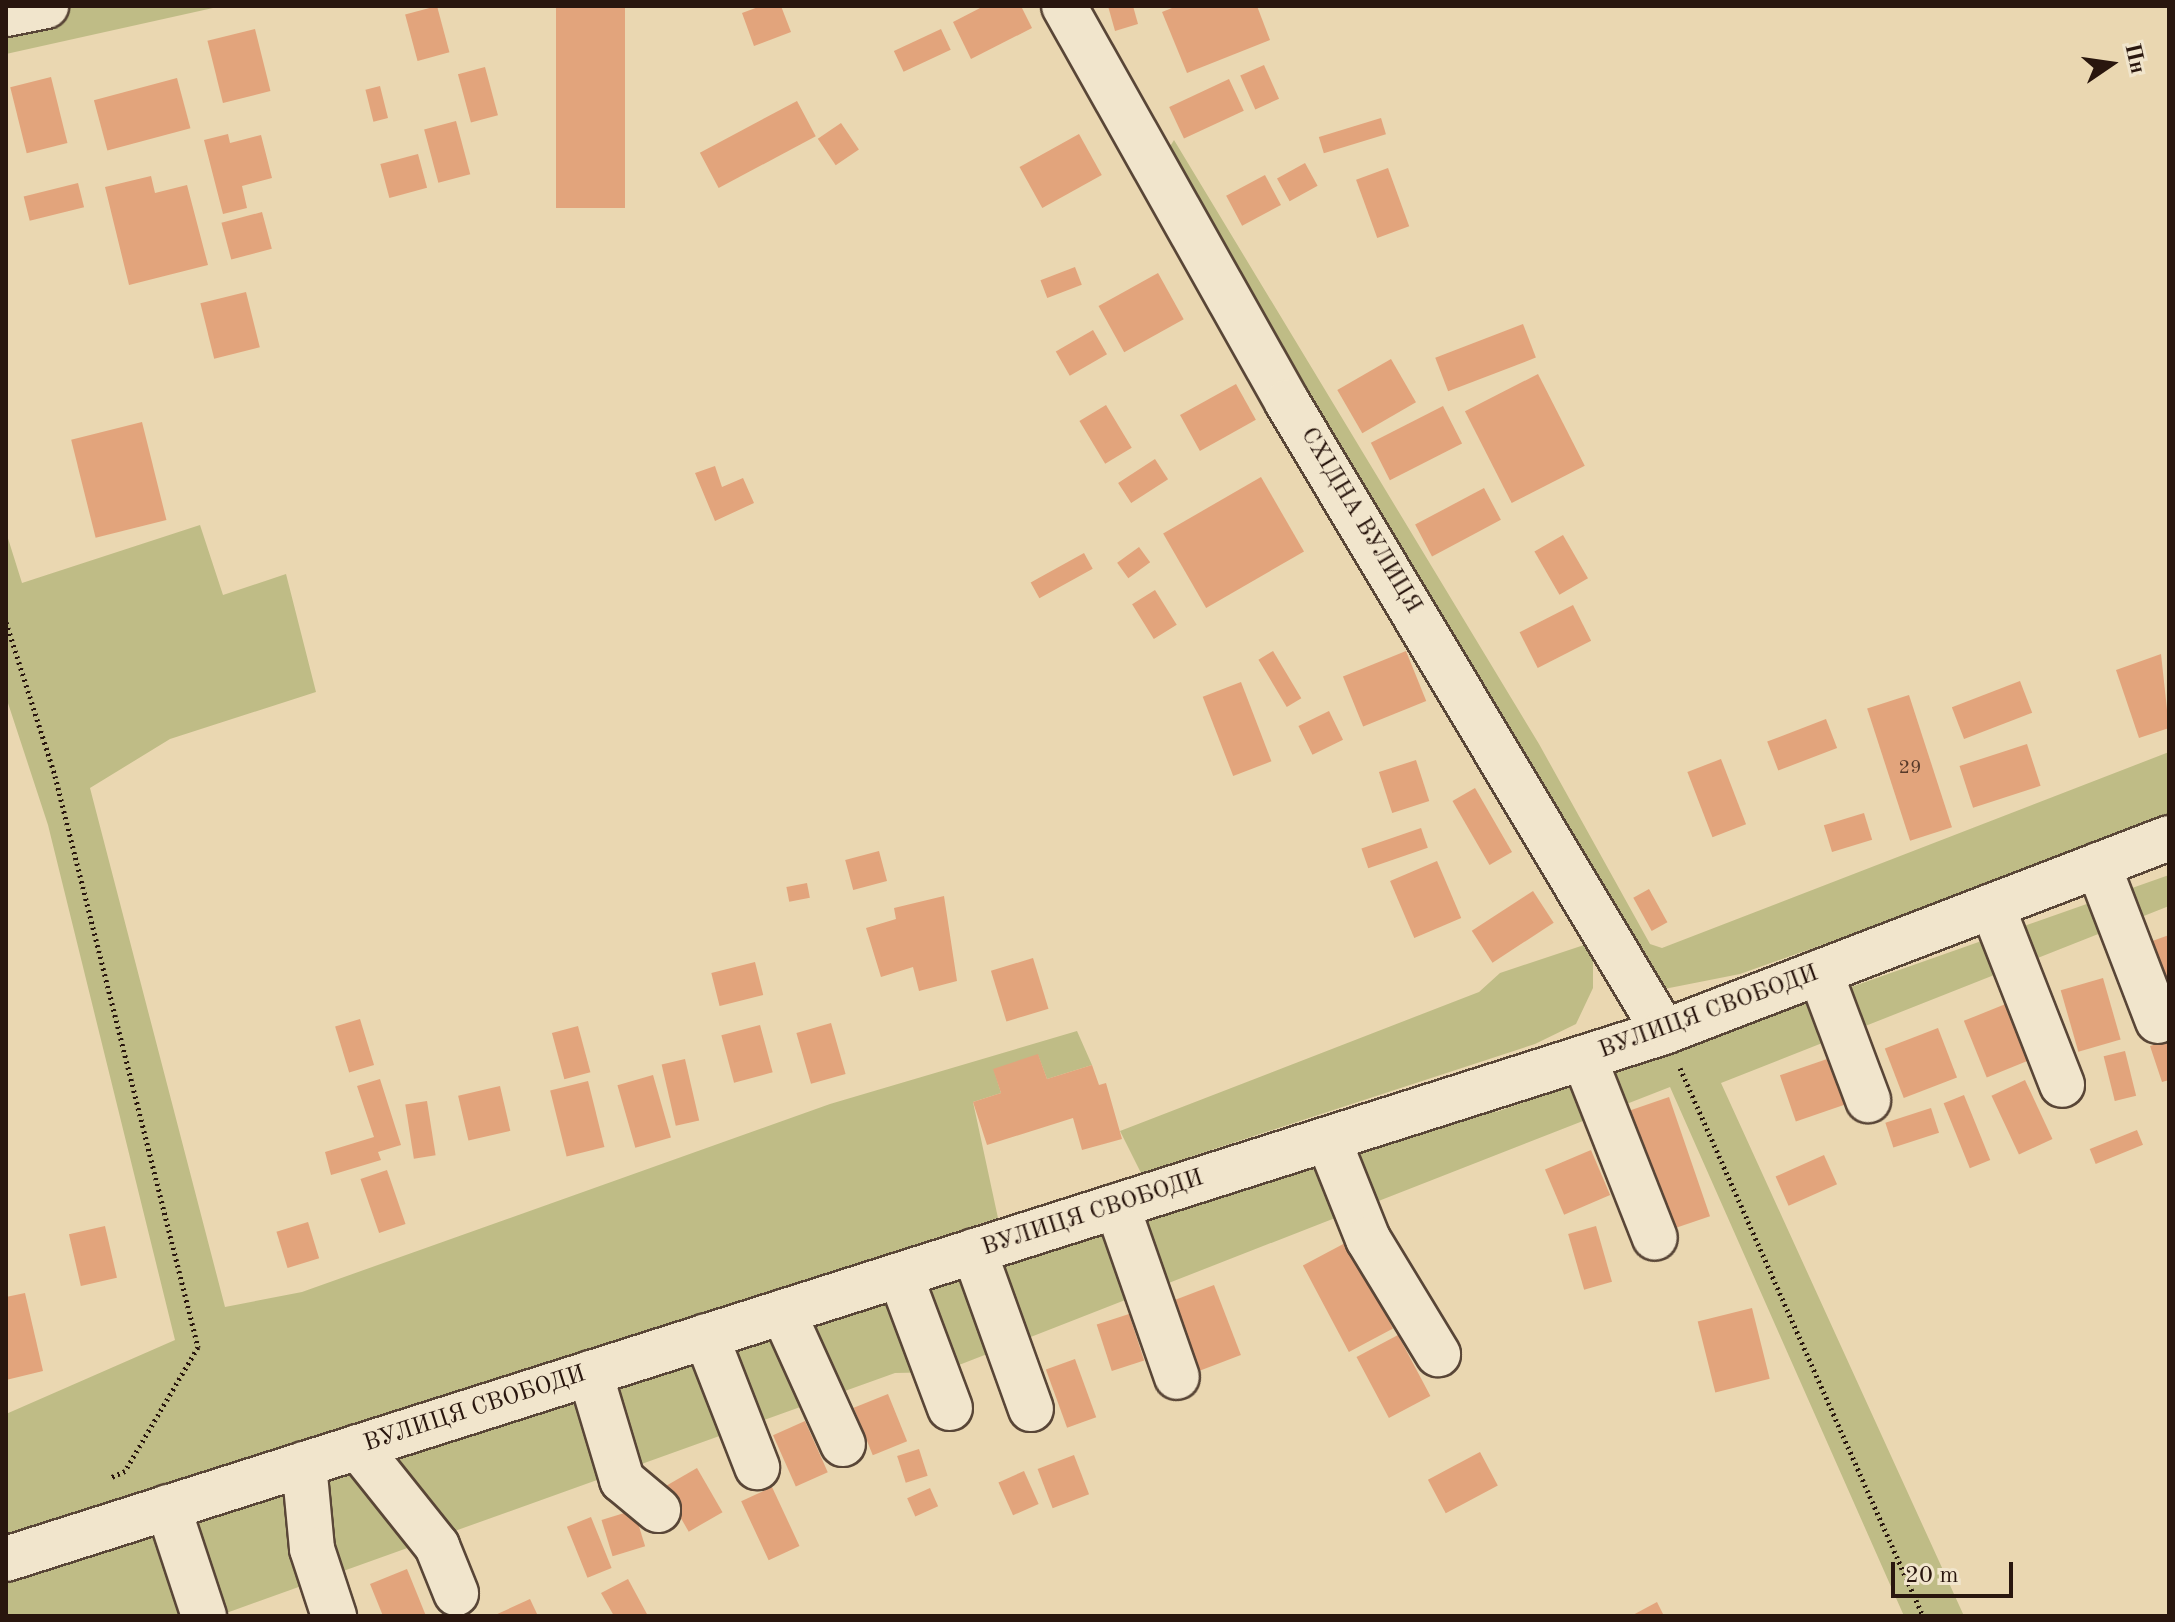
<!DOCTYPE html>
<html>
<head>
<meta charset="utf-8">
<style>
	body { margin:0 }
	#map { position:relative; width:2175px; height:1622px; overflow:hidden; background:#ead7b1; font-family:"Old Standard TT",serif }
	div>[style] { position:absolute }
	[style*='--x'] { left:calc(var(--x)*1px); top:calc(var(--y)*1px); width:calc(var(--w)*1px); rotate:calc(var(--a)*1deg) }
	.green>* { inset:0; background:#bfbc86 }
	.building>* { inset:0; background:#e2a47c; transform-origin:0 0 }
	.path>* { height:5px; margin-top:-2.5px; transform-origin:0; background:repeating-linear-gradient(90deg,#29160e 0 2px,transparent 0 6px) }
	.roads { filter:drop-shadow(2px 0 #594637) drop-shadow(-2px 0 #594637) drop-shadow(0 2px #594637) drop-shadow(0 -2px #594637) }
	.minor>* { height:44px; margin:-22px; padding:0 22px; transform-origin:22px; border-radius:22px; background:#f1e5cc }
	span { translate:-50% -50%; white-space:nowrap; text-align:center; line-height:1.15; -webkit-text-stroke:7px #f1e5cc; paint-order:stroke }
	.number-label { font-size:20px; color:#573a2a }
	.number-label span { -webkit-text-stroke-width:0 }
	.street-label { font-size:24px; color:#29160e }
	.frame { position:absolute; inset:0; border:8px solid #29160e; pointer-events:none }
	.north { position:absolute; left:2071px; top:24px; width:80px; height:80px; -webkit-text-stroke:6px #f1e5cc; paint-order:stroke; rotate:77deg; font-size:22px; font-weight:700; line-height:32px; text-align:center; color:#29160e }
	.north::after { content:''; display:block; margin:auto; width:28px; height:36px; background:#29160e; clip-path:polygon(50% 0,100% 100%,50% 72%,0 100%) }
	.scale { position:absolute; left:1891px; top:1562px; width:122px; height:36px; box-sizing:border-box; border:4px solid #29160e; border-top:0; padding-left:10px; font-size:24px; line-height:28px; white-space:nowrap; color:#29160e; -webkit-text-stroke:6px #f1e5cc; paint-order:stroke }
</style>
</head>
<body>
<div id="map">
	<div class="green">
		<div style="clip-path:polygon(51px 6px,222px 6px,6px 54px,6px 18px)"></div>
		<div style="clip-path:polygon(1174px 140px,1539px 744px,1650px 944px,1662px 948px,2169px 752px,2169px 821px,1740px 974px,1649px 992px,1161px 161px)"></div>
		<div style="clip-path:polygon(200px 525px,223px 595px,286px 574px,316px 692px,170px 739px,90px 788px,225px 1307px,302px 1292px,830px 1104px,1077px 1031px,1092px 1065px,1047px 1079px,1038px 1055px,994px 1070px,1001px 1093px,973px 1102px,998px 1218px,6px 1535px,6px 1414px,175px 1340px,48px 825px,6px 697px,6px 532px,22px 583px)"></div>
		<div style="clip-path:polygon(2169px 875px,2169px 906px,1721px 1083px,1964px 1616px,1904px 1616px,1670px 1087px,941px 1372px,895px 1373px,218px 1616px,6px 1616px,6px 1576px,1491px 1103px,1496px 1112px)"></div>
		<div style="clip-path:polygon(1593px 942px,1593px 988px,1576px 1024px,1535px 1044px,1141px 1173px,1120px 1131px,1479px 992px,1500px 973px)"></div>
	</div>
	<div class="building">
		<div style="left:437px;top:6px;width:48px;height:33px;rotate:75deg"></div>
		<div style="left:556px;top:6px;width:69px;height:202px"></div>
		<div style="clip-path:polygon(761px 6px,781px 6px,791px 32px,754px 46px,742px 13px)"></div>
		<div style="clip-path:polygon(984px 6px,1021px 6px,1032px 28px,971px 59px,953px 22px)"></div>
		<div style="clip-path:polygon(1108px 6px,1133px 6px,1138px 24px,1115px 31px)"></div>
		<div style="clip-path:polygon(1177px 6px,1257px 6px,1270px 40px,1187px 73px,1162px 12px)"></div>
		<div style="left:255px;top:29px;width:64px;height:49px;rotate:76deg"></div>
		<div style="left:941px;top:29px;width:23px;height:52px;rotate:65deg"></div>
		<div style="left:1264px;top:65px;width:37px;height:26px;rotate:66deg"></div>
		<div style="left:485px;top:67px;width:50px;height:28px;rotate:75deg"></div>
		<div style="left:51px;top:77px;width:68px;height:42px;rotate:76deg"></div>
		<div style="left:177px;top:78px;width:52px;height:86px;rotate:75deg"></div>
		<div style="left:1229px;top:79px;width:35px;height:66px;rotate:65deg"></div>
		<div style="left:380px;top:86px;width:33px;height:15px;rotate:76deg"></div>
		<div style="left:797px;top:101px;width:40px;height:110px;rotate:62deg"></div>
		<div style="left:1381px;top:118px;width:17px;height:65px;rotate:73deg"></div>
		<div style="left:456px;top:121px;width:55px;height:33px;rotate:75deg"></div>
		<div style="left:841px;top:123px;width:32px;height:28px;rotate:56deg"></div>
		<div style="clip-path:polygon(228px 134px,230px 143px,261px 135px,272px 178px,242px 186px,247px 208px,223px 214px,204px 140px)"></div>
		<div style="left:1079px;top:134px;width:47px;height:68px;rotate:61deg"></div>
		<div style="left:418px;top:154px;width:35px;height:39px;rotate:75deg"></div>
		<div style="left:1305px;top:163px;width:26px;height:32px;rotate:61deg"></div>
		<div style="left:1388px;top:168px;width:62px;height:34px;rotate:70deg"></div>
		<div style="left:1265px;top:175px;width:34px;height:44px;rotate:62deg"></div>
		<div style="clip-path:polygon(151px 176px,155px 193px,187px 185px,208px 265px,129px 285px,105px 187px)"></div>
		<div style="left:78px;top:183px;width:25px;height:56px;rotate:76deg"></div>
		<div style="left:262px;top:212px;width:38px;height:42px;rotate:75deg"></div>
		<div style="left:1075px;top:267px;width:19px;height:37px;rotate:69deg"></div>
		<div style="left:1158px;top:273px;width:53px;height:68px;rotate:61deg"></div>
		<div style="left:246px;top:292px;width:57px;height:47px;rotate:76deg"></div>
		<div style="left:1523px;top:324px;width:36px;height:94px;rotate:69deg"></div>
		<div style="left:1093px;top:330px;width:28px;height:43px;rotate:60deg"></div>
		<div style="left:1391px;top:359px;width:50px;height:62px;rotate:60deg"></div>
		<div style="left:1538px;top:374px;width:103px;height:82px;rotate:63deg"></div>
		<div style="left:1236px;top:384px;width:41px;height:64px;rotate:61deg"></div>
		<div style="left:1106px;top:405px;width:50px;height:31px;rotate:59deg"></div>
		<div style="left:1443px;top:406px;width:42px;height:81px;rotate:63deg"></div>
		<div style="left:142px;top:422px;width:101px;height:73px;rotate:76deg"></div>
		<div style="left:1155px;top:459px;width:24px;height:44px;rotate:57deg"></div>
		<div style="clip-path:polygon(715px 466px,722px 487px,743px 478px,754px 503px,715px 521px,695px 473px)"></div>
		<div style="left:1261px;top:477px;width:86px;height:113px;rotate:60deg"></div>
		<div style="left:1484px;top:488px;width:36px;height:78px;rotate:62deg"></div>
		<div style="left:1563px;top:535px;width:50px;height:33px;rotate:60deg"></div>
		<div style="left:1139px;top:547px;width:19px;height:27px;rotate:54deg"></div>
		<div style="left:1084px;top:553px;width:18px;height:61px;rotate:61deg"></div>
		<div style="left:1155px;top:590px;width:41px;height:27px;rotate:58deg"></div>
		<div style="left:1573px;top:605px;width:40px;height:60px;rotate:63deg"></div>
		<div style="left:1273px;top:651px;width:55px;height:17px;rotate:59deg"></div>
		<div style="left:1406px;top:651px;width:54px;height:68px;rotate:68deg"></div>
		<div style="clip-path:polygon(2161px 654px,2169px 728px,2139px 738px,2116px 670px)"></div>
		<div style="left:2020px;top:681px;width:34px;height:73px;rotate:69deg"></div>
		<div style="left:1241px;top:682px;width:85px;height:41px;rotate:69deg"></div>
		<div style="left:1909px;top:695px;width:139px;height:44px;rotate:72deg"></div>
		<div style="left:1329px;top:711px;width:32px;height:34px;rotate:64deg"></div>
		<div style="left:1826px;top:719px;width:31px;height:63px;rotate:69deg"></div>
		<div style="left:2027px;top:744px;width:44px;height:71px;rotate:72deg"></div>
		<div style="left:1721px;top:759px;width:70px;height:36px;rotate:69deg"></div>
		<div style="left:1416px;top:760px;width:43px;height:39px;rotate:72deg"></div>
		<div style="left:1475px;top:788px;width:74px;height:26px;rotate:60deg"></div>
		<div style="left:1864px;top:813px;width:28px;height:42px;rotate:73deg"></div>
		<div style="left:1421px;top:828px;width:21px;height:63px;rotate:71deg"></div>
		<div style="left:879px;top:851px;width:31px;height:35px;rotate:75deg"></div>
		<div style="left:1437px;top:861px;width:62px;height:51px;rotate:67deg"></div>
		<div style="left:807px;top:883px;width:15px;height:21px;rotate:79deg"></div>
		<div style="left:1649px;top:889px;width:38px;height:18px;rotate:61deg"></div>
		<div style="left:1533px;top:891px;width:38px;height:73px;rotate:57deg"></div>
		<div style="clip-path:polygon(944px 896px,957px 981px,919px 991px,913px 967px,881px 977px,866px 928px,896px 919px,894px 908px)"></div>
		<div style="clip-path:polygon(2169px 935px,2169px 1011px,2144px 944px)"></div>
		<div style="left:1033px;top:958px;width:53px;height:44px;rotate:73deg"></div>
		<div style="left:755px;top:962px;width:34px;height:45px;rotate:76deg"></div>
		<div style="left:2103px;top:978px;width:64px;height:44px;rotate:74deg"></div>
		<div style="left:2013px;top:1001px;width:61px;height:53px;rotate:68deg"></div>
		<div style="left:360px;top:1019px;width:48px;height:26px;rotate:73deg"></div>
		<div style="left:831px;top:1023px;width:53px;height:36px;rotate:74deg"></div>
		<div style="left:760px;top:1025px;width:49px;height:40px;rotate:75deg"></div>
		<div style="left:578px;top:1026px;width:48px;height:27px;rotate:75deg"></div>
		<div style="left:1938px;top:1028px;width:53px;height:57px;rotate:69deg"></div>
		<div style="clip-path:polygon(2169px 1040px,2169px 1080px,2162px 1082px,2150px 1046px)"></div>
		<div style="left:2125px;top:1051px;width:46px;height:22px;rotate:76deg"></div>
		<div style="clip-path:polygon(1038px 1054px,1047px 1079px,1092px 1065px,1099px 1085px,1106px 1083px,1122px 1139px,1082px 1150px,1073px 1118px,987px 1145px,973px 1102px,1001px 1093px,993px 1069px)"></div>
		<div style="left:1830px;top:1058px;width:49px;height:53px;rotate:71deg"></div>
		<div style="left:685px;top:1059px;width:63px;height:24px;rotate:77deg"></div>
		<div style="left:653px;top:1075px;width:65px;height:37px;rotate:74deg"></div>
		<div style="clip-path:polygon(380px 1079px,401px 1145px,378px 1152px,381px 1160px,331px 1175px,325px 1152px,374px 1137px,357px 1086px)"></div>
		<div style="left:2025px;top:1080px;width:65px;height:37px;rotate:65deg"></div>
		<div style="left:588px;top:1081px;width:68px;height:39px;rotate:76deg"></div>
		<div style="left:500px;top:1086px;width:46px;height:43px;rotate:77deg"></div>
		<div style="left:1964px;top:1095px;width:70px;height:22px;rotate:68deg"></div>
		<div style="left:1669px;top:1097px;width:126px;height:46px;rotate:71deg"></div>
		<div style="left:427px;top:1101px;width:55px;height:22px;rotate:81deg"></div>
		<div style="left:1931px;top:1108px;width:26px;height:48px;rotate:72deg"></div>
		<div style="left:2137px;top:1130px;width:16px;height:51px;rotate:68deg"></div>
		<div style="left:1591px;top:1150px;width:49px;height:50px;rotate:67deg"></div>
		<div style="left:1824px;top:1155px;width:32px;height:53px;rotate:66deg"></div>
		<div style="left:387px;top:1170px;width:57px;height:28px;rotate:71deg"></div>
		<div style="left:308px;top:1222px;width:38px;height:33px;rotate:73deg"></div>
		<div style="left:105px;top:1226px;width:53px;height:37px;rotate:77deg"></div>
		<div style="left:1596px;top:1226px;width:58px;height:29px;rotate:74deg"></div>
		<div style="left:1347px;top:1242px;width:98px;height:50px;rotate:62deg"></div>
		<div style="left:1214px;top:1285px;width:75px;height:47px;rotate:69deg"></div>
		<div style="clip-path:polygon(25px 1293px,43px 1371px,6px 1380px,6px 1297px)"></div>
		<div style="left:1752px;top:1308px;width:73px;height:56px;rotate:76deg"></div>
		<div style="left:1129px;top:1314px;width:49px;height:34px;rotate:72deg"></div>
		<div style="left:1398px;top:1335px;width:69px;height:47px;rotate:62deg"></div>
		<div style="left:1075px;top:1359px;width:62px;height:31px;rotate:70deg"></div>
		<div style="left:888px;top:1394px;width:51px;height:37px;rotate:68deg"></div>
		<div style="left:805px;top:1421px;width:56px;height:35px;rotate:66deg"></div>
		<div style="left:919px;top:1449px;width:28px;height:23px;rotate:72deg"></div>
		<div style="left:1480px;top:1452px;width:38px;height:59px;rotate:62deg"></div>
		<div style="left:1074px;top:1455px;width:42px;height:39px;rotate:69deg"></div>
		<div style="left:697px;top:1468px;width:51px;height:39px;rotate:60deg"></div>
		<div style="left:1024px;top:1471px;width:36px;height:28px;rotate:66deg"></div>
		<div style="left:772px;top:1487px;width:65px;height:34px;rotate:65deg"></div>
		<div style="left:930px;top:1488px;width:20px;height:25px;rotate:66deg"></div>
		<div style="left:634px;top:1510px;width:38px;height:34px;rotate:73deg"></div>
		<div style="left:591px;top:1517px;width:55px;height:26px;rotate:68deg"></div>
		<div style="clip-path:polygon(407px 1569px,426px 1616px,383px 1616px,370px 1584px)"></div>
		<div style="clip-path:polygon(628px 1579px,648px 1616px,614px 1616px,601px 1593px)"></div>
		<div style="clip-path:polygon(530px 1599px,538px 1616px,493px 1616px)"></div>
		<div style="clip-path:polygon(1657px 1602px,1664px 1616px,1631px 1616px)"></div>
	</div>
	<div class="path">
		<div style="--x:6;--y:622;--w:162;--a:72.3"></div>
		<div style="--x:55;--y:776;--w:589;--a:75.94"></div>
		<div style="--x:198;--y:1347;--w:144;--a:120.5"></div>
		<div style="--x:125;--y:1471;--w:17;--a:156"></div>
		<div style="--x:1680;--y:1068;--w:599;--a:66.09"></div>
	</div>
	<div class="roads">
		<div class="minor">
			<div style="--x:1064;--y:6;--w:454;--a:60.6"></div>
			<div style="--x:1287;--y:402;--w:734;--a:59.1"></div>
			<div style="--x:6;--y:14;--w:41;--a:-11.3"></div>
			<div style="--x:2098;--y:865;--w:167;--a:69"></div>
			<div style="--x:1992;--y:906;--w:192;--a:68.6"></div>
			<div style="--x:1820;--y:972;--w:137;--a:69.4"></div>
			<div style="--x:1584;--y:1058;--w:193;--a:68.5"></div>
			<div style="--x:1328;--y:1139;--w:108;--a:68.2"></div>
			<div style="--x:1368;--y:1239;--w:135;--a:58.7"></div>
			<div style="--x:1117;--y:1206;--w:181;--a:70.7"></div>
			<div style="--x:974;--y:1251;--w:168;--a:70.2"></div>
			<div style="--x:900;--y:1275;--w:142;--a:69.4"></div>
			<div style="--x:783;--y:1312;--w:145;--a:65.6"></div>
			<div style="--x:706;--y:1336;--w:141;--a:68.7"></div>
			<div style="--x:590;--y:1373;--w:112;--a:73.3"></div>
			<div style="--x:622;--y:1480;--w:47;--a:39.8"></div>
			<div style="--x:358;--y:1447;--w:127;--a:51.4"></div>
			<div style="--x:437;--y:1546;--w:51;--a:68"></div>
			<div style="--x:304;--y:1464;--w:85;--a:84.6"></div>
			<div style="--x:312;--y:1549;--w:71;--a:71.8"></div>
			<div style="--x:168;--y:1507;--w:115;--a:71.7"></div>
			<div style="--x:6;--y:1559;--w:1740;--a:-17.63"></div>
			<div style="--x:1664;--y:1032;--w:541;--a:-21.01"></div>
		</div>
	</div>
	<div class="number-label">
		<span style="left:1910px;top:768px">29</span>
	</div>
	<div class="street-label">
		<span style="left:1360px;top:521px;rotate:59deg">СХІДНА ВУЛИЦЯ</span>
		<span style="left:1709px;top:1013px;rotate:-20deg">ВУЛИЦЯ СВОБОДИ</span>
		<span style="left:1093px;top:1214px;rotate:-18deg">ВУЛИЦЯ СВОБОДИ</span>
		<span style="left:475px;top:1410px;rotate:-18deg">ВУЛИЦЯ СВОБОДИ</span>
	</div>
	<div class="frame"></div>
	<div class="north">Пн</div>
	<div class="scale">20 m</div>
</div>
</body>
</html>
